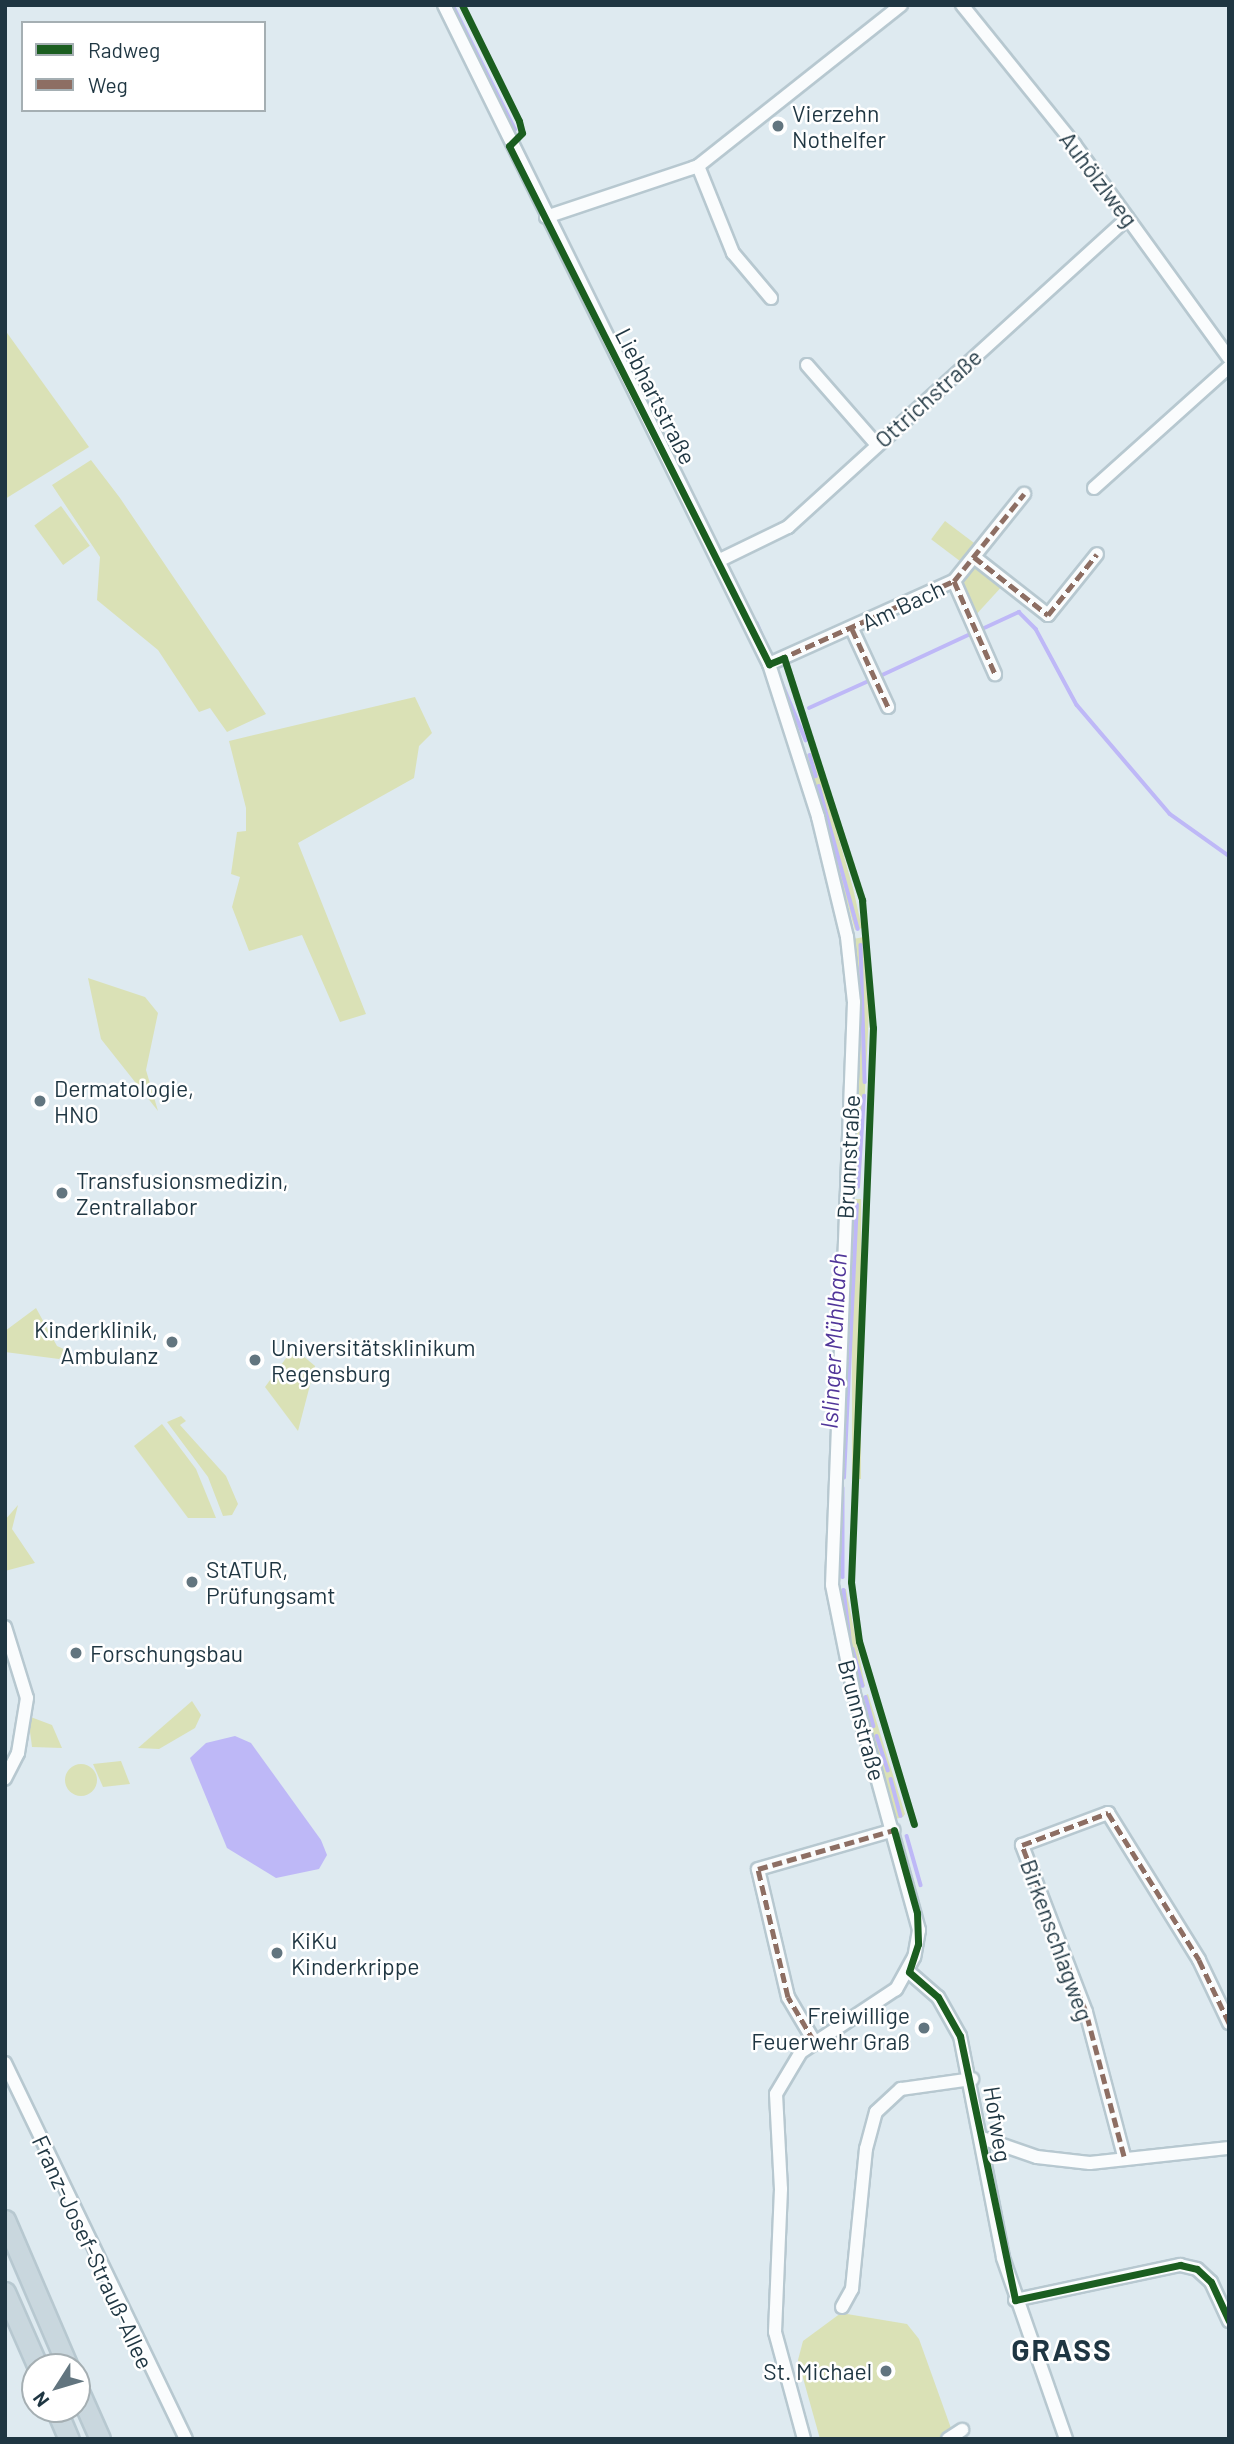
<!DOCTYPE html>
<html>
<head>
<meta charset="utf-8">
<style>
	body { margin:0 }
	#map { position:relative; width:1234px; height:2444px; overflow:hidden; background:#deeaf0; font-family:Barlow,sans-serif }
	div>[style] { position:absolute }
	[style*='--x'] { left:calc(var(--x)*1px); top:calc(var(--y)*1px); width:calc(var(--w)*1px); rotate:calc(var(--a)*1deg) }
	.green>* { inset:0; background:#dae1b6; transform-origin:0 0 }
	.round { border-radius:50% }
	.water>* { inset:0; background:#beb8f7 }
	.stream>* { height:3.5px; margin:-1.75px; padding:0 1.75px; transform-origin:1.75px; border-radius:1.75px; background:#beb8f7 }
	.roads { filter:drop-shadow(2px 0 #b7c8d0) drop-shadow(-2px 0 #b7c8d0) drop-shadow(0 2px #b7c8d0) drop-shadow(0 -2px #b7c8d0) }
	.minor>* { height:12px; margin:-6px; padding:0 6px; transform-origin:6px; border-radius:6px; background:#fafcfd }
	.highway>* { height:19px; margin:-9.5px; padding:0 9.5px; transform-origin:9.5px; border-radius:9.5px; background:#c9d7de }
	.quiet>* { height:5px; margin-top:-2.5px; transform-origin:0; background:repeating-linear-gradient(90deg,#8d6e63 0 10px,transparent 0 15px) }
	.cycleway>* { height:7px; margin:-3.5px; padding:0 3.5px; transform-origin:3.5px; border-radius:3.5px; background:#1b5e20 }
	.dots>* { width:19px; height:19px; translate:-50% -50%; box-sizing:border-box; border:4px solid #fff; border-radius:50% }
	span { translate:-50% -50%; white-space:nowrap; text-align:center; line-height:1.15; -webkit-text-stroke:5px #fff; paint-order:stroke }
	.poi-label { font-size:23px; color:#1f3642 }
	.left { translate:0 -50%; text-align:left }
	.right { translate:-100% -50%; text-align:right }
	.street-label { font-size:23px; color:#1f3642 }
	.water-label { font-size:24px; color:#51369a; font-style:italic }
	.district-label { font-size:30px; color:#1f3642; font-weight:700; letter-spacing:2px }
	.frame { position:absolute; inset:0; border:7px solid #1f3642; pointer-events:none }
	.legend { position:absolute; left:21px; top:21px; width:245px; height:91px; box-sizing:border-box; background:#fff; border:2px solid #a5afb3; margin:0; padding:9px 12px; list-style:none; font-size:21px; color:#1f3642 }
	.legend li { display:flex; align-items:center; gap:14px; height:35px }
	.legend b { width:35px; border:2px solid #a5afb3 }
	.north { position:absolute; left:21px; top:2353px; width:70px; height:70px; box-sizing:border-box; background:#fff; border:2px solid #a5afb3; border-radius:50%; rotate:233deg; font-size:19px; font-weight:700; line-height:28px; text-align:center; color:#1f3642 }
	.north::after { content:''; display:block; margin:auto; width:24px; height:32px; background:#62757f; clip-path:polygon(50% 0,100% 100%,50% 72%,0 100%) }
</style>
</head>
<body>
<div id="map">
	<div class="green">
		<div style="clip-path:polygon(5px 330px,89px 447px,5px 499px)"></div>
		<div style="clip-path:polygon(91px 460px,120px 498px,266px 714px,227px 732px,210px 708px,199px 712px,158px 650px,97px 600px,100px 557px,52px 485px)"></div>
		<div style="left:61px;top:506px;width:49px;height:33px;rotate:54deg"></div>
		<div style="left:945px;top:521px;width:41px;height:23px;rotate:37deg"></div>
		<div style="clip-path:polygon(974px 560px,1005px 583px,973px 618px,957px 581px)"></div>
		<div style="clip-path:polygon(415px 697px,432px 733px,419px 746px,414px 778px,298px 843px,366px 1014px,340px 1022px,302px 935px,249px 951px,232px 907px,240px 877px,231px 874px,237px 832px,246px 831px,246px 808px,229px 741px)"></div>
		<div style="clip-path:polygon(814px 752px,853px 888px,862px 928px,855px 930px,806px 755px)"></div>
		<div style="clip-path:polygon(864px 937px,870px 993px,860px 1187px,852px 1186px,853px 939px)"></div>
		<div style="clip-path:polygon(88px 978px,145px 997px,158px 1013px,146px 1070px,158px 1111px,101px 1039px)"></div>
		<div style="left:852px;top:1199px;width:9px;height:280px"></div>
		<div style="clip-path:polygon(36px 1308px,57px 1346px,68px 1351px,59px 1359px,5px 1352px,5px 1331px)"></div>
		<div style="clip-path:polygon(289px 1354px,302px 1355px,315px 1366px,298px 1431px,265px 1387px)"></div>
		<div style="clip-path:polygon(181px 1416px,186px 1421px,180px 1425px,226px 1476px,238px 1504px,232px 1515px,223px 1516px,208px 1477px,167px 1422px)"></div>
		<div style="clip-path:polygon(162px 1424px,196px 1469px,216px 1518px,188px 1518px,134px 1446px)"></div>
		<div style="clip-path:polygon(18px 1505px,12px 1529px,35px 1563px,5px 1571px,5px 1520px)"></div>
		<div style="clip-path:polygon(836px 1589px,846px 1589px,865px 1686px,859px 1688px)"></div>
		<div style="clip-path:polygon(868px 1694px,905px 1814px,903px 1817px,896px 1819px,859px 1699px)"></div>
		<div style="clip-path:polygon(192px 1701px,201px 1715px,195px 1728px,159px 1749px,138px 1748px)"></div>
		<div style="clip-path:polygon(28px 1716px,52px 1725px,62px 1748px,32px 1747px)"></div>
		<div style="clip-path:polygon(121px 1761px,130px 1784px,103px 1787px,93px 1764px)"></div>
		<div class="round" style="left:65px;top:1764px;width:32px;height:32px"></div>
		<div style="clip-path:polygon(841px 2313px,907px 2324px,919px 2339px,952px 2431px,939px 2439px,820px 2439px,798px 2360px,803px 2341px)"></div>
	</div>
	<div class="water">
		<div style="clip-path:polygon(235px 1736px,251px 1743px,321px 1840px,327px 1855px,319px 1869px,276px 1878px,227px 1848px,190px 1758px,206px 1743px)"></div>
	</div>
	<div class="stream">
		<div style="--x:453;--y:5;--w:139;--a:63.4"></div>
		<div style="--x:757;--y:623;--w:127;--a:67.3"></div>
		<div style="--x:980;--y:630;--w:43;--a:-24.8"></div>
		<div style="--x:1019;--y:612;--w:24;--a:45"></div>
		<div style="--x:1036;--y:629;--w:86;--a:61.7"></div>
		<div style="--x:1077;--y:705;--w:143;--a:49.5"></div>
		<div style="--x:1170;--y:814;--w:72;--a:35.4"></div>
		<div style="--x:878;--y:677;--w:105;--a:-24.9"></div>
		<div style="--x:809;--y:708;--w:68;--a:-24.3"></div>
		<div style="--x:810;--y:755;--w:22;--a:74"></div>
		<div style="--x:819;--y:786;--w:148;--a:74.7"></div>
		<div style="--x:861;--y:945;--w:137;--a:88.3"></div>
		<div style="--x:858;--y:1187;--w:91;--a:-86.2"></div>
		<div style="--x:844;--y:1478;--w:273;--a:-87.3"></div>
		<div style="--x:843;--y:1488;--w:89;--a:90"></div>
		<div style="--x:844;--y:1590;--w:48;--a:82.9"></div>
		<div style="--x:853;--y:1649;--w:38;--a:75"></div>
		<div style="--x:866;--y:1697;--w:30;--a:75"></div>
		<div style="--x:877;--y:1736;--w:36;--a:72"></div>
		<div style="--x:891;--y:1779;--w:38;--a:75"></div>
		<div style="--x:907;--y:1836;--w:51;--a:74.1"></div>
	</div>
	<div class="roads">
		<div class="minor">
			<div style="--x:444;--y:5;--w:735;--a:63.75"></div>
			<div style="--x:769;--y:664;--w:161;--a:72.2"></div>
			<div style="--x:818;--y:817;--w:123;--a:76.4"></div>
			<div style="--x:847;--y:937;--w:65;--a:83.9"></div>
			<div style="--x:854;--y:1002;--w:583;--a:92.16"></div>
			<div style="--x:832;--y:1585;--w:111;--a:78.6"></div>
			<div style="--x:854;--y:1694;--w:245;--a:74.6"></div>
			<div style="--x:919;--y:1930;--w:27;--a:100"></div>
			<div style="--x:914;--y:1957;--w:37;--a:119"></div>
			<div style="--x:896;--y:1989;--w:114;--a:146.4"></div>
			<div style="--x:801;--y:2052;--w:49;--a:120.8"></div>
			<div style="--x:776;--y:2094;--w:95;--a:87"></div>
			<div style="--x:781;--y:2189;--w:143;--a:92.4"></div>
			<div style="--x:775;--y:2332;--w:111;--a:74.8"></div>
			<div style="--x:962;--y:5;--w:179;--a:51.1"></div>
			<div style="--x:1074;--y:144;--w:264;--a:54.1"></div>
			<div style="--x:698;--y:166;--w:94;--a:68.1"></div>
			<div style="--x:733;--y:253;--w:59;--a:49.8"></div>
			<div style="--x:546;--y:217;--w:160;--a:-18.5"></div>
			<div style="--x:698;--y:166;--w:259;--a:-38.4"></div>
			<div style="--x:807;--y:365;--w:106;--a:48.8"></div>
			<div style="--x:1094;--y:488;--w:181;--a:-41.9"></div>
			<div style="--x:974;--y:557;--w:94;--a:38.1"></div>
			<div style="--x:1048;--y:615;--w:78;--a:-51.2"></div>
			<div style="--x:718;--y:561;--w:78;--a:-25.9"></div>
			<div style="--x:788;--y:527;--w:459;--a:-42.3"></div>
			<div style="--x:954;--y:581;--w:102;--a:66.2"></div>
			<div style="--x:852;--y:629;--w:86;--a:65.2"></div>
			<div style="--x:769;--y:664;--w:203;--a:-24.2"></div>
			<div style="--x:954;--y:581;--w:112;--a:-51.2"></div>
			<div style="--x:5;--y:1627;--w:74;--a:72.8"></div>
			<div style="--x:27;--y:1698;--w:56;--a:99.3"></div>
			<div style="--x:18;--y:1753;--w:29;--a:117"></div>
			<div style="--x:909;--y:1972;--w:38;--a:41"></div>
			<div style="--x:938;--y:1997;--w:45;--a:60.6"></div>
			<div style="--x:960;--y:2036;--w:226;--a:79"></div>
			<div style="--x:1003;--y:2258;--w:192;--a:70.8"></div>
			<div style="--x:814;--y:2041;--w:51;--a:-120.6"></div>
			<div style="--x:788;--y:1997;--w:131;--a:-103.2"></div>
			<div style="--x:758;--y:1869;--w:141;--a:-16"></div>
			<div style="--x:5;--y:2063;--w:417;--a:64.3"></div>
			<div style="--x:982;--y:2138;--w:58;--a:19.1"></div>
			<div style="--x:1037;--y:2157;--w:53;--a:6.5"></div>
			<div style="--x:1090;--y:2163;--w:140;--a:-6.2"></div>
			<div style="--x:1124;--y:2156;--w:149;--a:-104.8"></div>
			<div style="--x:1086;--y:2012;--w:179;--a:-111"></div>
			<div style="--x:1022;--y:1845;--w:92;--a:-20.4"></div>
			<div style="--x:1108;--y:1813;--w:173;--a:58.2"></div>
			<div style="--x:1199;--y:1960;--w:70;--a:64.5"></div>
			<div style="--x:1015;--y:2300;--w:169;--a:-12"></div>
			<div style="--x:1180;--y:2265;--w:17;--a:13"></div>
			<div style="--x:1197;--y:2269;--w:19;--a:43"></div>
			<div style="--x:1211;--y:2282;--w:43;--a:65.2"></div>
			<div style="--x:842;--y:2307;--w:21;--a:-61"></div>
			<div style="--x:852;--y:2289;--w:141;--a:-84.3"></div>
			<div style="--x:866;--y:2149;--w:38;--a:-75"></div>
			<div style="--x:876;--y:2112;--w:34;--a:-43"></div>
			<div style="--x:901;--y:2089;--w:72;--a:-8"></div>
			<div style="--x:948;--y:2439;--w:17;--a:-33"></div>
		</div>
		<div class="highway">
			<div style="--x:5;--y:2220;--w:160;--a:66.8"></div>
			<div style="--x:5;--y:2292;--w:82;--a:66.3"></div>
			<div style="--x:77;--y:2387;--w:57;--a:66.1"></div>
			<div style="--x:56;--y:2409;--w:33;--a:67"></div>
		</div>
	</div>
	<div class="quiet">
		<div style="--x:974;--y:557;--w:94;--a:38.1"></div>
		<div style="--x:1048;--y:615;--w:78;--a:-51.2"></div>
		<div style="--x:954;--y:581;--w:102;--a:66.2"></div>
		<div style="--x:852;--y:629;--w:86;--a:65.2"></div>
		<div style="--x:778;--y:660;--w:193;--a:-24.2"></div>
		<div style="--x:954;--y:581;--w:112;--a:-51.2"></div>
		<div style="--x:814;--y:2041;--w:51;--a:-120.6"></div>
		<div style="--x:788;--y:1997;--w:131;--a:-103.2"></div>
		<div style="--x:758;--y:1869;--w:141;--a:-16"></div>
		<div style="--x:1124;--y:2156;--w:149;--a:-104.8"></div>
		<div style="--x:1086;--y:2012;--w:179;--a:-111"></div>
		<div style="--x:1022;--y:1845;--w:92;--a:-20.4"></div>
		<div style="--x:1108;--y:1813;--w:173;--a:58.2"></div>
		<div style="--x:1199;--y:1960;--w:70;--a:64.5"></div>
	</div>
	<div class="cycleway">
		<div style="--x:462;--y:5;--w:129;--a:63.8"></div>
		<div style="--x:519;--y:121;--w:12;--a:76"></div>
		<div style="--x:522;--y:133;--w:18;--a:135"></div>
		<div style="--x:509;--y:146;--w:580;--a:63.35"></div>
		<div style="--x:769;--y:664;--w:16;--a:-22"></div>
		<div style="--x:784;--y:658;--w:254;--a:72.1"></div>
		<div style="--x:862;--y:900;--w:128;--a:85.1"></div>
		<div style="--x:873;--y:1028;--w:554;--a:92.27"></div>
		<div style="--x:851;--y:1582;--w:60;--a:82.3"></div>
		<div style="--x:859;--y:1641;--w:191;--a:73.3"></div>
		<div style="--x:894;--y:1830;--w:86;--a:74.5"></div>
		<div style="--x:917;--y:1913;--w:31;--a:88"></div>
		<div style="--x:918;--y:1944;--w:29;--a:108"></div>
		<div style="--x:909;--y:1972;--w:38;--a:41"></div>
		<div style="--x:938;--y:1997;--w:45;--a:60.6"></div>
		<div style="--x:960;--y:2036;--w:270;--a:78.2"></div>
		<div style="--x:1015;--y:2300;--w:169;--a:-12"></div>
		<div style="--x:1180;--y:2265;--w:17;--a:13"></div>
		<div style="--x:1197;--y:2269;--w:19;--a:43"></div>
		<div style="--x:1211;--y:2282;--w:43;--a:65.2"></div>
	</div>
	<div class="dots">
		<div style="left:778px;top:126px;background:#62757f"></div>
		<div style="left:40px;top:1101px;background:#62757f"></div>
		<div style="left:62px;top:1193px;background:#62757f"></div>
		<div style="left:172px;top:1342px;background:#62757f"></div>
		<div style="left:255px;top:1360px;background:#62757f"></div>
		<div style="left:192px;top:1582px;background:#62757f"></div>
		<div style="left:76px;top:1653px;background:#62757f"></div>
		<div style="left:277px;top:1953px;background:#62757f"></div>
		<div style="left:924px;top:2028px;background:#62757f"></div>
		<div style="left:886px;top:2371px;background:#62757f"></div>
	</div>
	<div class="poi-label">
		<span class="left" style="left:792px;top:126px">Vierzehn<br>Nothelfer</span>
		<span class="left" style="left:54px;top:1101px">Dermatologie,<br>HNO</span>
		<span class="left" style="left:76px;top:1193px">Transfusionsmedizin,<br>Zentrallabor</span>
		<span class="right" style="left:158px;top:1342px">Kinderklinik,<br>Ambulanz</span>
		<span class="left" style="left:271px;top:1360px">Universitätsklinikum<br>Regensburg</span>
		<span class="left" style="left:206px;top:1582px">StATUR,<br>Prüfungsamt</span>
		<span class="left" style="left:90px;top:1653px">Forschungsbau</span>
		<span class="left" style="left:291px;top:1953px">KiKu<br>Kinderkrippe</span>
		<span class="right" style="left:910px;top:2028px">Freiwillige<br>Feuerwehr Graß</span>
		<span class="right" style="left:872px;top:2371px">St. Michael</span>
	</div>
	<div class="street-label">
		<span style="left:1099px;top:179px;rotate:53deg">Auhölzlweg</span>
		<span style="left:656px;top:396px;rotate:63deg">Liebhartstraße</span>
		<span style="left:928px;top:398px;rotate:-42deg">Ottrichstraße</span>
		<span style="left:903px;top:605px;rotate:-25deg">Am Bach</span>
		<span style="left:848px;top:1157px;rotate:-87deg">Brunnstraße</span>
		<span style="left:862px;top:1720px;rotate:75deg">Brunnstraße</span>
		<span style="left:1057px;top:1940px;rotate:70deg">Birkenschlagweg</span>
		<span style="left:998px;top:2124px;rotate:81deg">Hofweg</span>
		<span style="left:93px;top:2252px;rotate:65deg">Franz-Josef-Strauß-Allee</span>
	</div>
	<div class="water-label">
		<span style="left:833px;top:1341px;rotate:-87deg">Islinger Mühlbach</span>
	</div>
	<div class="district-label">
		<span style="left:1062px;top:2349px">GRASS</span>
	</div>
	<div class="frame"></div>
	<ul class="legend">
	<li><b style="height:9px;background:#1b5e20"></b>Radweg</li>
	<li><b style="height:9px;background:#8d6e63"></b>Weg</li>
	</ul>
	<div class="north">N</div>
</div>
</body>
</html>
